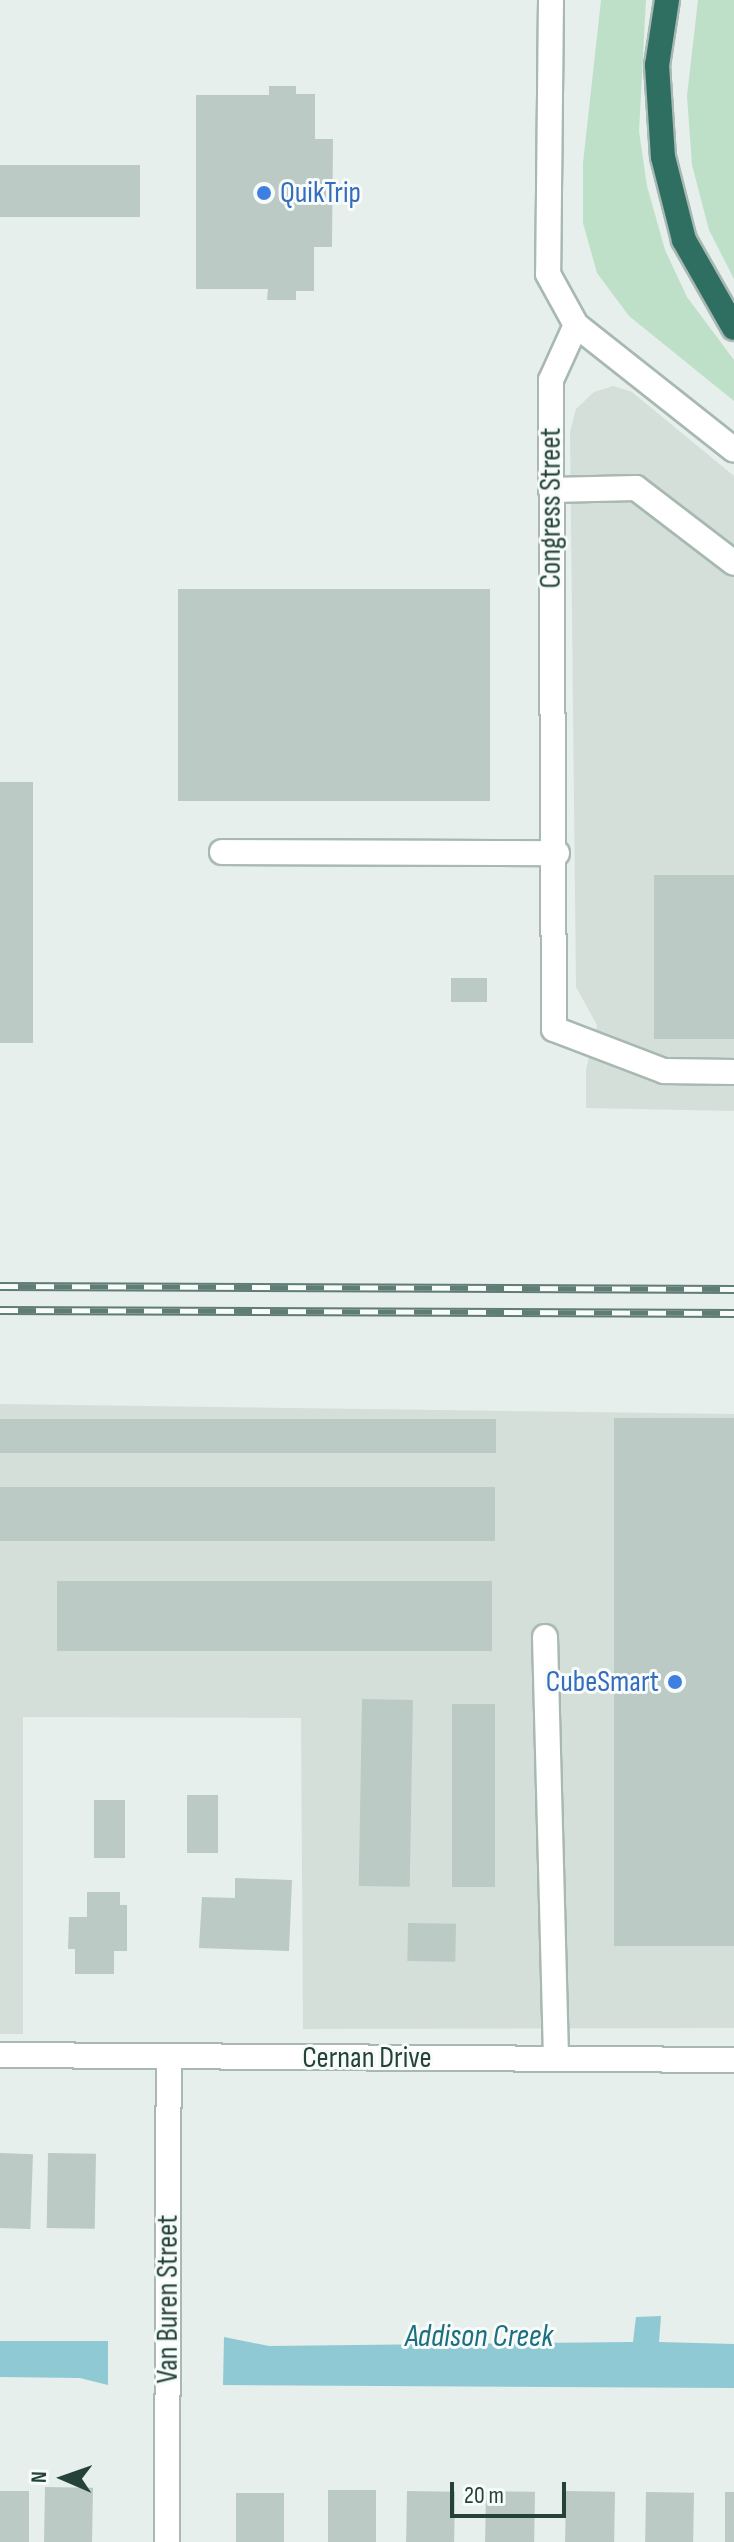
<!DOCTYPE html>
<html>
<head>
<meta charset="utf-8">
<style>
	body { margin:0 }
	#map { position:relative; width:734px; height:2542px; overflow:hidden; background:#e6efeb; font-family:"Sofia Sans Condensed",sans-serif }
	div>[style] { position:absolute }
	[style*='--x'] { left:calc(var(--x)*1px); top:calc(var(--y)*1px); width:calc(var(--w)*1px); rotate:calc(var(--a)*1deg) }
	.built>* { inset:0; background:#d4dfda }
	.green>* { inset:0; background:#bfe0c8 }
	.water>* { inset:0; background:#8ec9d4 }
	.building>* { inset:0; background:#bbcac4; transform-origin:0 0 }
	.roads { filter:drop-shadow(2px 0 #a8b8b2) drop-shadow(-2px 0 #a8b8b2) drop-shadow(0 2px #a8b8b2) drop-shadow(0 -2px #a8b8b2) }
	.minor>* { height:24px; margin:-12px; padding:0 12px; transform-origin:12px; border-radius:12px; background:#fff }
	.highway>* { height:24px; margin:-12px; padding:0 12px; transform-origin:12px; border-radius:12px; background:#2f6f62 }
	.rail>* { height:9px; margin-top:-4.5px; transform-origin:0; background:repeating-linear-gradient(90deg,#f7fbf9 0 18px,#5f7d75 0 36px); box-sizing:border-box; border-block:2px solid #5f7d75 }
	.dots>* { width:22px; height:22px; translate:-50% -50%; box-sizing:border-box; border:4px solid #f7fbf9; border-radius:50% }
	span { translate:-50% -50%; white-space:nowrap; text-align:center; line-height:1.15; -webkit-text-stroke:6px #f7fbf9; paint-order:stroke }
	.shop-label { font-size:30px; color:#366cbe }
	.left { translate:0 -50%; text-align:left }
	.right { translate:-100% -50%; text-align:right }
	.street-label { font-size:30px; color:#24423a }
	.water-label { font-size:32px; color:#1c6f80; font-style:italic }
	.north { position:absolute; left:24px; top:2438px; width:80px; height:80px; -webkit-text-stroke:6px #f7fbf9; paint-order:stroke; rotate:272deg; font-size:22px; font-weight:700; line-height:32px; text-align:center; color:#24423a }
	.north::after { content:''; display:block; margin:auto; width:28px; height:36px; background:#24423a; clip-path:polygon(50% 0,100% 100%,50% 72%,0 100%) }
	.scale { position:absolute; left:450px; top:2482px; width:116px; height:36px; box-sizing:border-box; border:4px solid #24423a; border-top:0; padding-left:10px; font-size:24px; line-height:28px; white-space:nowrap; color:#24423a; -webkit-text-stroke:6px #f7fbf9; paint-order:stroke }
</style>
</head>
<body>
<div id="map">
	<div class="built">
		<div style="clip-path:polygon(613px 386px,632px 392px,734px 476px,734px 1111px,586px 1108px,586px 1069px,597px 1025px,576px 987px,570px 432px,576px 409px,594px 392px)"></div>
		<div style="clip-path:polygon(0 1404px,734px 1414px,734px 2028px,303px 2029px,301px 1718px,23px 1717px,23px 2034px,0 2034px)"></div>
	</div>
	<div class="green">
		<div style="clip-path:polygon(601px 0,646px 0,639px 131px,647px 186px,665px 250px,687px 297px,734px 360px,734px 401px,629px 316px,597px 273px,583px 223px,583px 163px)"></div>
		<div style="clip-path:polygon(698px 0,734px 0,734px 279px,709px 230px,692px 165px,687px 96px)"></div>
	</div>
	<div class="water">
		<div style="clip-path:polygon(661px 2316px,659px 2342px,734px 2344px,734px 2388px,223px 2385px,224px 2337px,269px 2346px,633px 2342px,636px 2317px)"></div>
		<div style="clip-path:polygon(0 2341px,108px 2341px,108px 2385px,80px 2378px,0 2377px)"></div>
	</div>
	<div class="building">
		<div style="clip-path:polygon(269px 86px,296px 86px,296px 94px,315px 94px,315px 139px,333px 139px,332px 247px,314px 247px,314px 291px,296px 291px,296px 300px,267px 300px,268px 289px,196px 289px,196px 95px,269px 95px)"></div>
		<div style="left:0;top:165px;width:140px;height:52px"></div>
		<div style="left:490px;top:589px;width:212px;height:312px;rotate:90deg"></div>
		<div style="left:0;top:782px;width:33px;height:261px"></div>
		<div style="left:654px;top:875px;width:80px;height:164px"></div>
		<div style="left:487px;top:978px;width:24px;height:36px;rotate:90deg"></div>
		<div style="left:614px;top:1418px;width:120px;height:528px"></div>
		<div style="left:0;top:1419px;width:496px;height:34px"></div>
		<div style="left:0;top:1487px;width:495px;height:54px"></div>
		<div style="left:57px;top:1581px;width:435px;height:70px"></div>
		<div style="left:362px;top:1699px;width:51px;height:187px;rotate:1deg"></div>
		<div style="left:452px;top:1704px;width:43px;height:183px"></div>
		<div style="left:187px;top:1795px;width:31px;height:58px"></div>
		<div style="left:94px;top:1800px;width:31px;height:58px"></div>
		<div style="clip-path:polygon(235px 1878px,292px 1880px,289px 1951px,199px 1948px,202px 1897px,235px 1898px)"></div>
		<div style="clip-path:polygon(87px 1892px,120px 1892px,120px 1905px,127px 1905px,127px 1951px,114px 1951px,114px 1974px,75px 1974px,75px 1949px,68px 1949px,69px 1917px,87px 1917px)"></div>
		<div style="left:408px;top:1923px;width:48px;height:38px;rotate:1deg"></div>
		<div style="left:0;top:2153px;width:33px;height:75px;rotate:2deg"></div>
		<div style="left:48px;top:2153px;width:48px;height:75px;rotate:1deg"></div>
		<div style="left:45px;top:2487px;width:48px;height:55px;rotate:1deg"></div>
		<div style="left:328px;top:2490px;width:48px;height:52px"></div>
		<div style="left:0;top:2491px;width:29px;height:51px"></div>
		<div style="left:407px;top:2491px;width:48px;height:51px;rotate:1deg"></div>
		<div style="left:486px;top:2491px;width:49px;height:51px;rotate:1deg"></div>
		<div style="left:566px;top:2491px;width:49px;height:51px;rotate:1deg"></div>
		<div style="left:646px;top:2492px;width:48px;height:50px;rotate:1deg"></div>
		<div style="left:725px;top:2492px;width:9px;height:50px"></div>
		<div style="left:236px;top:2493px;width:48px;height:49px"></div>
	</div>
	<div class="roads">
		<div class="minor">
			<div style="--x:551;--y:0;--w:274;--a:90.6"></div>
			<div style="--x:548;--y:274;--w:58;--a:61.2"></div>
			<div style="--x:576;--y:325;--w:201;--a:38.3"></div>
			<div style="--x:576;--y:325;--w:60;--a:114.4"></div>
			<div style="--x:551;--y:380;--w:649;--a:89.74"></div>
			<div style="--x:554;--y:1029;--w:118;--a:20.9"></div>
			<div style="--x:664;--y:1071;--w:70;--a:0.8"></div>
			<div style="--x:551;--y:490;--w:85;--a:-1.3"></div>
			<div style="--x:636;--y:488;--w:123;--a:37.4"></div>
			<div style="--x:222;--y:852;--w:335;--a:0.2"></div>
			<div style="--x:545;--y:1637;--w:422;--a:88.5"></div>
			<div style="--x:0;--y:2055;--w:734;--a:0.39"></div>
			<div style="--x:167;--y:2542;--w:486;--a:-89.8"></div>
		</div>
		<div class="highway">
			<div style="--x:667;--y:0;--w:66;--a:98.7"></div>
			<div style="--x:657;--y:65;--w:92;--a:86.3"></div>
			<div style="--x:663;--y:157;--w:86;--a:75.8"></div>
			<div style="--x:684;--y:240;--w:101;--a:60.4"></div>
		</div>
	</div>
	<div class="rail">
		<div style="--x:0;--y:1286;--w:734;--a:0.23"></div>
		<div style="--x:0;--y:1310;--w:734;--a:0.23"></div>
	</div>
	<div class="dots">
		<div style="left:264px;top:193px;background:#3f7fe0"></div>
		<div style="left:675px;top:1682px;background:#3f7fe0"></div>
	</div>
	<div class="shop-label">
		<span class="left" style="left:280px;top:193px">QuikTrip</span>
		<span class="right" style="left:659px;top:1682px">CubeSmart</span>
	</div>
	<div class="street-label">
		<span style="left:551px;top:508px;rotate:-90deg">Congress Street</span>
		<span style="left:367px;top:2058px">Cernan Drive</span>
		<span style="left:168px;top:2299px;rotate:-90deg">Van Buren Street</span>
	</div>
	<div class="water-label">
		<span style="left:479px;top:2337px">Addison Creek</span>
	</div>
	<div class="north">N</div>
	<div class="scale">20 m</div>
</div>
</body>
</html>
